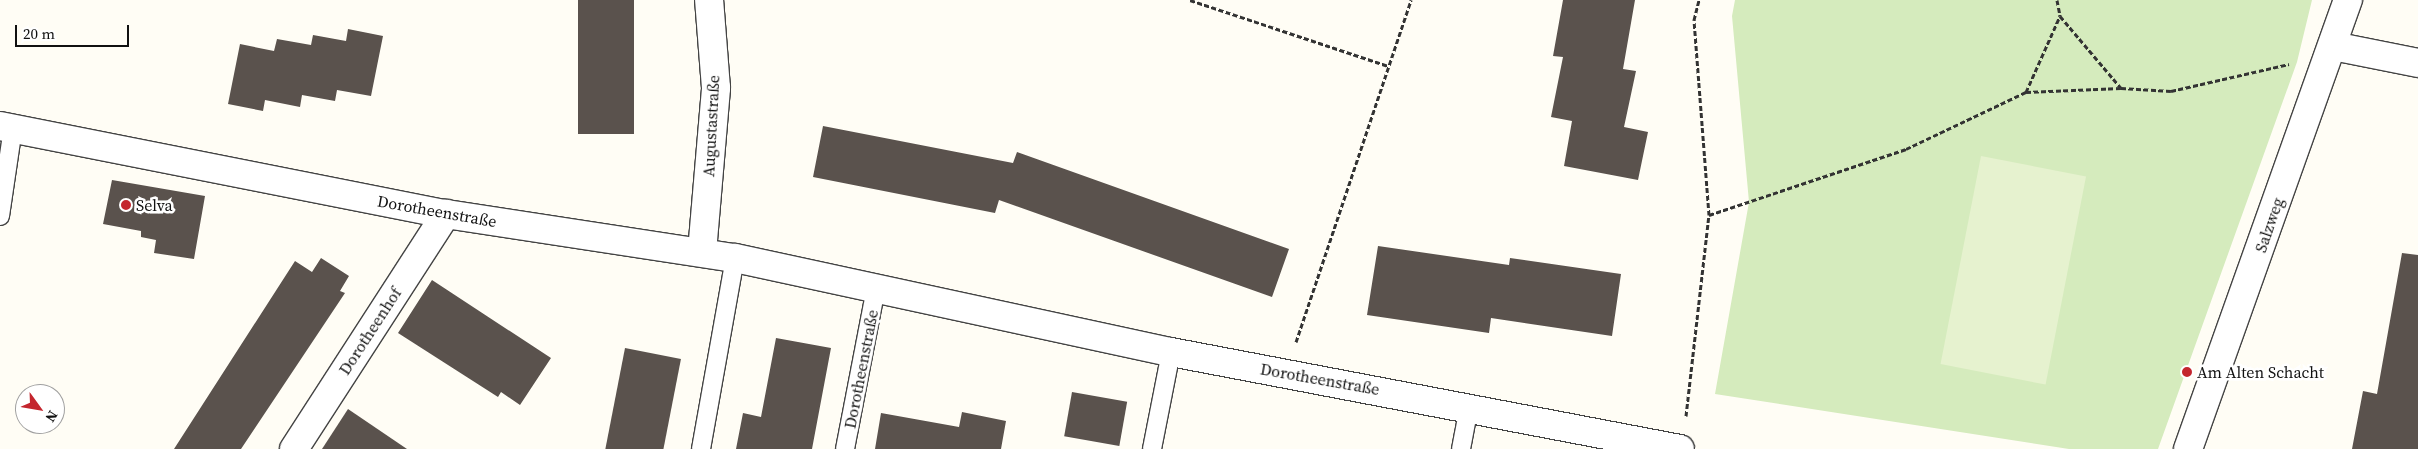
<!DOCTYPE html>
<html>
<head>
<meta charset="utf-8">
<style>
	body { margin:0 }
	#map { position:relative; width:2418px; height:449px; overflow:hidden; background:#fffdf5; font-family:"Source Serif 4",serif }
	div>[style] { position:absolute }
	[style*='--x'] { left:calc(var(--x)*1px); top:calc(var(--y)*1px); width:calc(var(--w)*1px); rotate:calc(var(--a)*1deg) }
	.green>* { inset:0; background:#d5ebbd }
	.pitch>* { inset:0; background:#e6f2cf; transform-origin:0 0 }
	.building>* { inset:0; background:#5a524d; transform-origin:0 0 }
	.path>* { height:3px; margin-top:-1.5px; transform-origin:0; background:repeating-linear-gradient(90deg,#333 0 5px,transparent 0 7.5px) }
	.roads { filter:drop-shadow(1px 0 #444) drop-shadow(-1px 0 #444) drop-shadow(0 1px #444) drop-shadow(0 -1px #444) }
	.lane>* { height:18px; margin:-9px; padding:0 9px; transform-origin:9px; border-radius:9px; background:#fff }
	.street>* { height:28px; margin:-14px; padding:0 14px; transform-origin:14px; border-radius:14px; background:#fff }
	.dots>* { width:14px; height:14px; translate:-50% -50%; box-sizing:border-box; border:2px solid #fff; border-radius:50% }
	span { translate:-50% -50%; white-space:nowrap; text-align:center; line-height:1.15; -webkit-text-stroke:5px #fff; paint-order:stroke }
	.street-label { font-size:16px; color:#111 }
	.poi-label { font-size:16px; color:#111 }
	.left { translate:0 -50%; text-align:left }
	.north { position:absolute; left:15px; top:384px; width:50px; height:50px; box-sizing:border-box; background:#fff; border:1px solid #a0a0a0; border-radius:50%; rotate:122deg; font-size:14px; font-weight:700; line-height:20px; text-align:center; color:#111 }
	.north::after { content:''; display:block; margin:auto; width:18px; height:22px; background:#c4262e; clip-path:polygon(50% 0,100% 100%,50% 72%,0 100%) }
	.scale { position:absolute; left:15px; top:25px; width:114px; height:22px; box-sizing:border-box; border:2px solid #111; border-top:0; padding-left:6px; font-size:15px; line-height:18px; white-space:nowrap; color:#111; -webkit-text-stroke:4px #fff; paint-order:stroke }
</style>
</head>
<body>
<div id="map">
	<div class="green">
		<div style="clip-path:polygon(1735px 0,2312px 0,2297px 62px,2158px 449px,2069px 449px,1715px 394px,1749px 202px,1732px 16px)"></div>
	</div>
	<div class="pitch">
		<div style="left:1981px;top:156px;width:107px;height:212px;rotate:11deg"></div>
	</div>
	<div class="building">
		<div style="left:578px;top:0;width:56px;height:134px"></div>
		<div style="clip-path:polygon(1563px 0,1635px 0,1623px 69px,1636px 71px,1624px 127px,1648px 132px,1638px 180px,1564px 166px,1572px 121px,1551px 117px,1563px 57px,1553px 56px)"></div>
		<div style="clip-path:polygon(348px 29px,383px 36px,371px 96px,337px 90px,335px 101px,302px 95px,300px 107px,265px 100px,263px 111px,228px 104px,240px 44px,274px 51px,277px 39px,311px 45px,313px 35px,346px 41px)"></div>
		<div style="clip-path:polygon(823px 126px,1013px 163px,1017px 152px,1289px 249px,1272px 297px,999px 200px,995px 213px,813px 177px)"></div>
		<div style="clip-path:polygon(112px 180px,205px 196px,194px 259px,154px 253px,156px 240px,141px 237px,141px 231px,103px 224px)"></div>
		<div style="clip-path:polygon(1378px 246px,1509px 265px,1510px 258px,1621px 274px,1612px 336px,1491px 318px,1489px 333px,1367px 315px)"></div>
		<div style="clip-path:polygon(2402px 253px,2418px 255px,2418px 449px,2352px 449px,2363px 391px,2377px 394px)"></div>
		<div style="clip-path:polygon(321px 258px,349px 276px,340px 291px,345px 293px,241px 449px,174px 449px,295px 261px,312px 272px)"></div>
		<div style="clip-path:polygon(432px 280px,551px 358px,520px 405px,501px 392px,498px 397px,398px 333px)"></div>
		<div style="clip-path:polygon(776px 338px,831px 348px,812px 449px,736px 449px,743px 413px,761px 417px)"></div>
		<div style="left:625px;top:348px;width:57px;height:103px;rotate:11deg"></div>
		<div style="left:1072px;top:392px;width:56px;height:45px;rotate:10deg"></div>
		<div style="clip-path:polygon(348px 409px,407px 449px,322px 449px)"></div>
		<div style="clip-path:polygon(962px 412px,1006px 421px,1001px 449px,875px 449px,881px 413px,959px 427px)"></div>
	</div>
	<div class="path">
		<div style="--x:1190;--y:0;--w:209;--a:18.4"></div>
		<div style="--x:2057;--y:0;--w:16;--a:79"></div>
		<div style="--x:2060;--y:16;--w:94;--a:49.7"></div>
		<div style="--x:2121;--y:88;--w:50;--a:3.4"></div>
		<div style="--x:2171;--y:91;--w:121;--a:-12.9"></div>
		<div style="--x:2026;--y:92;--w:83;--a:-65.9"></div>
		<div style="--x:1709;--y:215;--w:208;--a:-18.5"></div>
		<div style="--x:1906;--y:149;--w:133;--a:-25.4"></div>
		<div style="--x:2026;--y:92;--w:95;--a:-2.4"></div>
		<div style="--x:1296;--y:342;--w:361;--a:-71.4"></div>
		<div style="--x:1686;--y:416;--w:202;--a:-83.5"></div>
		<div style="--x:1709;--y:215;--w:196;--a:-94.4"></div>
		<div style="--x:1694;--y:20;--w:21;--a:-76"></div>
	</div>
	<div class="roads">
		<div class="lane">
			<div style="--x:0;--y:216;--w:89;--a:-81.6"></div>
			<div style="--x:701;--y:449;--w:194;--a:-79.9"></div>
			<div style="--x:845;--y:449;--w:164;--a:-79.1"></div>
			<div style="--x:1152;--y:449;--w:99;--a:-78.9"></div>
			<div style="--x:1461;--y:449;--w:43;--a:-79.2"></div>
		</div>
		<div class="street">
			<div style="--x:2333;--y:46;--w:87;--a:11.3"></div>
			<div style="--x:0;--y:126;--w:455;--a:11.2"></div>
			<div style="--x:446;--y:214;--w:292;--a:8.7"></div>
			<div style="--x:735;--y:258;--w:446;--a:12.2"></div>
			<div style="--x:1171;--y:352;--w:518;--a:10.79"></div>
			<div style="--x:702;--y:252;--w:165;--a:-85.1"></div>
			<div style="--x:716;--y:88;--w:88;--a:-94.5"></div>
			<div style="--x:294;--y:449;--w:280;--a:-57.1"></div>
			<div style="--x:2188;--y:449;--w:477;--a:-70.4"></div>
		</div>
	</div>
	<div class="dots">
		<div style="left:126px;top:205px;background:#c4262e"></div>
		<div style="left:2187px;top:372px;background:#c4262e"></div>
	</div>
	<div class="street-label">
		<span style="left:711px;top:126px;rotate:-87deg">Augustastraße</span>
		<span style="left:437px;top:211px;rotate:10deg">Dorotheenstraße</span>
		<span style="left:2269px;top:225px;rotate:-71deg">Salzweg</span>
		<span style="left:370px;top:331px;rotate:-57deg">Dorotheenhof</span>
		<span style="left:861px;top:369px;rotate:-79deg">Dorotheenstraße</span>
		<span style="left:1320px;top:379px;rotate:10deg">Dorotheenstraße</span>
	</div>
	<div class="poi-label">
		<span class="left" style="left:136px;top:205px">Selva</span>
		<span class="left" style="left:2197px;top:372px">Am Alten Schacht</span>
	</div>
	<div class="north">N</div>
	<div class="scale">20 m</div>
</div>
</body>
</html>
